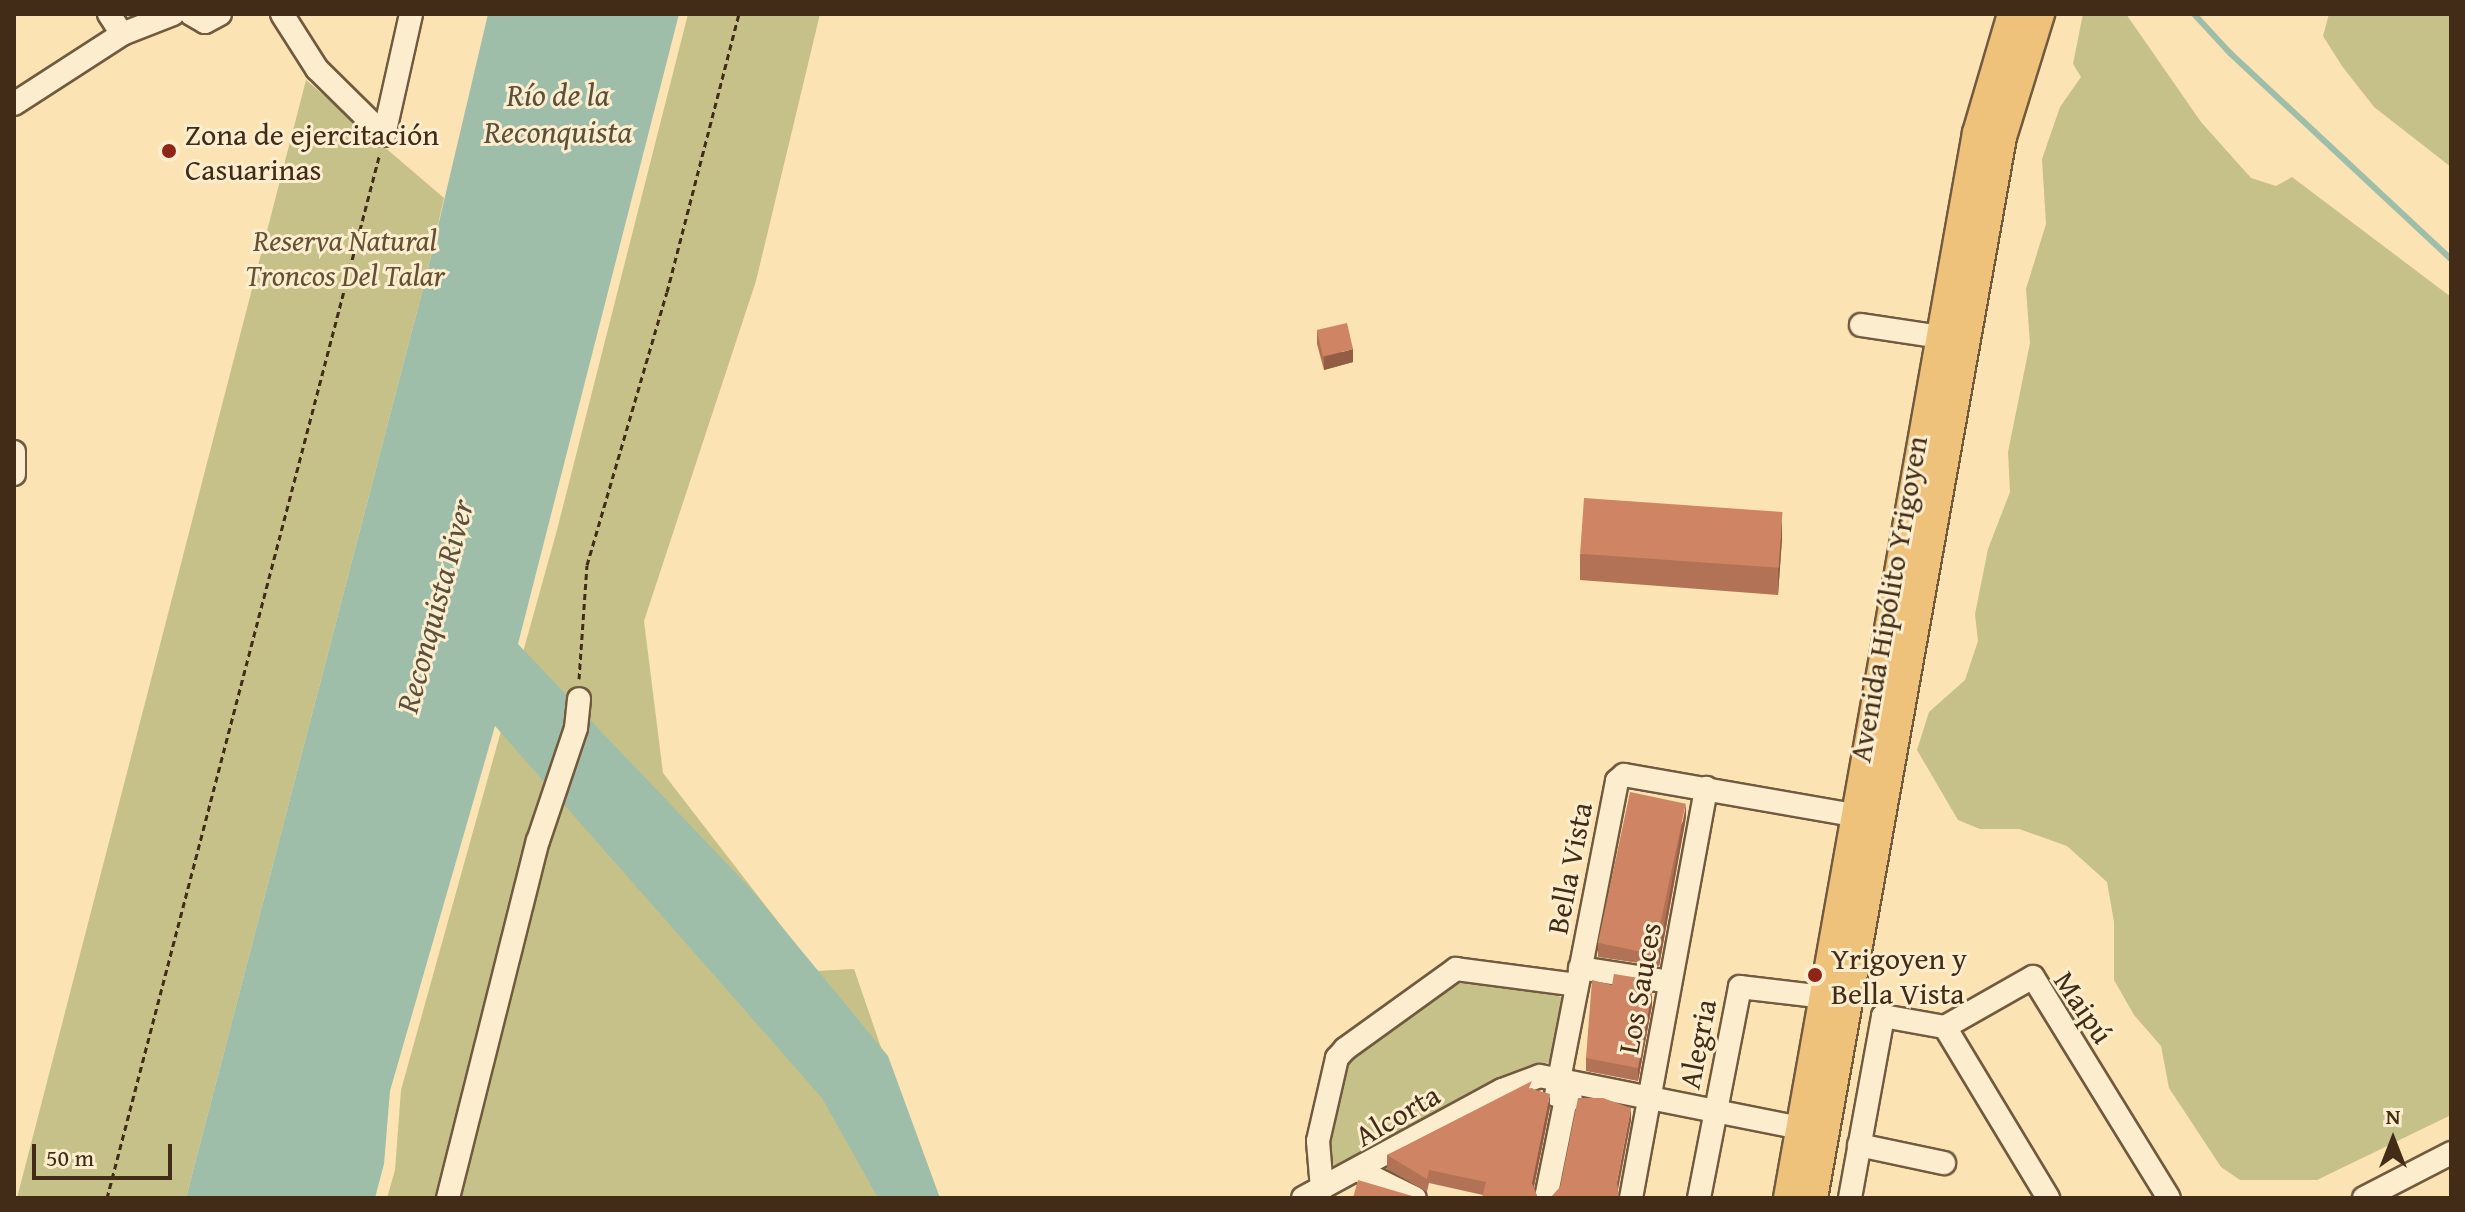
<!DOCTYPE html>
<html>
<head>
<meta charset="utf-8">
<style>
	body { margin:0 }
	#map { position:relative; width:2465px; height:1212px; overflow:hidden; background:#fbe3b4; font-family:"Gentium Book Plus",serif }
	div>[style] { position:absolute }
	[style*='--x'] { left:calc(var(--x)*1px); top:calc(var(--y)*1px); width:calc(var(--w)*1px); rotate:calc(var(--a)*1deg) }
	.green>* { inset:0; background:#c5c189 }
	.water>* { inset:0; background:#9fbeaa }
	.stream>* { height:6px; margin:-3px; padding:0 3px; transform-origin:3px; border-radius:3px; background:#9fbeaa }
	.path>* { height:3px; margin-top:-1.5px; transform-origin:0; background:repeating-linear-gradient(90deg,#432c17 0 6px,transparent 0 10px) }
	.roads { filter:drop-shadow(2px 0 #715a3e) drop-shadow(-2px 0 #715a3e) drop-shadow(0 2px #715a3e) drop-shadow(0 -2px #715a3e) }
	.minor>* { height:22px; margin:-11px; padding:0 11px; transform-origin:11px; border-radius:11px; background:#fcedce }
	.major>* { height:28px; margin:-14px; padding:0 14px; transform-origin:14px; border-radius:14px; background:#eec27a }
	.wall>* { inset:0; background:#b27255 }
	.shaded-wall>* { inset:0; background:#915d45 }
	.building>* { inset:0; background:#cf8563; transform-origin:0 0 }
	.dots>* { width:22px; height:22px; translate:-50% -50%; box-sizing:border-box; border:4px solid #fcedce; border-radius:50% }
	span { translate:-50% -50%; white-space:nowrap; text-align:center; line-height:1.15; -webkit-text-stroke:6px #fcedce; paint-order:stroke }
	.poi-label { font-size:30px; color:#432c17 }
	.left { translate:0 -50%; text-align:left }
	.park-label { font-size:30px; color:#645134; font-style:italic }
	.street-label { font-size:30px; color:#432c17 }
	.water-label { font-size:32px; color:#5a503c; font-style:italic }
	.frame { position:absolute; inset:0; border:16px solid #432c17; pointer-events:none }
	.north { position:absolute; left:2353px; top:1100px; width:80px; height:80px; -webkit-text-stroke:6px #fcedce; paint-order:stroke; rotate:0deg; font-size:22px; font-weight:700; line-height:32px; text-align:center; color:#432c17 }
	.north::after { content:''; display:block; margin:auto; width:28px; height:36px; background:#432c17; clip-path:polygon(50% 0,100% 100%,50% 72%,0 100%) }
	.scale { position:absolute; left:32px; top:1144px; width:140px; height:36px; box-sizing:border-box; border:4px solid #432c17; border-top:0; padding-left:10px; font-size:24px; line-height:28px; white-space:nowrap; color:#432c17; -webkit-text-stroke:6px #fcedce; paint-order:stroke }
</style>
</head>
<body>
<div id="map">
	<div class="green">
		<div style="clip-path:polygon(688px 14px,820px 14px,756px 281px,644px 621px,663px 773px,816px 971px,854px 969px,933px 1198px,387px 1198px,395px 1170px,401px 1090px,557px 530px)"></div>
		<div style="clip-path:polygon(2083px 14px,2126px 14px,2201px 122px,2251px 178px,2276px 186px,2292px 177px,2451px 297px,2451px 1115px,2317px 1180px,2240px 1180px,2221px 1167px,2169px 1088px,2161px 1046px,2134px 1015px,2114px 980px,2114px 922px,2107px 882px,2067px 846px,2019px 829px,1980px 829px,1958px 820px,1917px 750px,1929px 712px,1965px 680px,1978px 641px,1975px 614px,1988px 549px,2010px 492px,2008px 452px,2030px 343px,2026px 289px,2046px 224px,2042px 159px,2060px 107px,2081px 77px,2073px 64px)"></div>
		<div style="clip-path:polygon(2329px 14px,2451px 14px,2451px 167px,2374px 107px,2342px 66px,2323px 36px)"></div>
		<div style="clip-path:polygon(306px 80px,444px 198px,427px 273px,186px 1198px,17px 1198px)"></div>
		<div style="clip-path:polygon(1464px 980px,1555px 993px,1564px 1000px,1553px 1061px,1501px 1078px,1349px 1161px,1336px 1166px,1325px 1159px,1343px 1061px)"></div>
	</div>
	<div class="water">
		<div style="clip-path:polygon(488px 14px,679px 14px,518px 644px,751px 889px,888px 1056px,940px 1198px,878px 1198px,822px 1098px,495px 726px,390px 1091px,384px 1164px,375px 1198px,186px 1198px,427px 273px)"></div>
	</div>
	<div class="stream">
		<div style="--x:2194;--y:14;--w:53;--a:47.3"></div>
		<div style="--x:2230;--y:53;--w:302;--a:43"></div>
	</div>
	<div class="path">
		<div style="--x:579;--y:679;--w:114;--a:-86"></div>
		<div style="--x:587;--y:565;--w:284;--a:-73.7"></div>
		<div style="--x:667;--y:292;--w:287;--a:-75.5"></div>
		<div style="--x:107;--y:1198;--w:1080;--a:-75.36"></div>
	</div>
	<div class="roads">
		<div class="minor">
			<div style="--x:109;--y:14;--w:24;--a:57"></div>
			<div style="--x:191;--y:14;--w:16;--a:30"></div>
			<div style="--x:205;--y:22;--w:17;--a:-28"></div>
			<div style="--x:282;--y:14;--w:65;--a:57.5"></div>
			<div style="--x:317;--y:69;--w:94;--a:44.6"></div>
			<div style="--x:14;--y:104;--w:129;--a:-32.9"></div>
			<div style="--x:122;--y:34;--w:55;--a:-21.4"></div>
			<div style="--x:384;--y:135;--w:124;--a:-77.4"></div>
			<div style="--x:1861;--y:325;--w:94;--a:8.6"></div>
			<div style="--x:14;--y:452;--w:22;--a:90"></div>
			<div style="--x:1580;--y:968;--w:91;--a:8.8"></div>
			<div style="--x:1945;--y:1027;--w:101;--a:-29.6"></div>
			<div style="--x:2033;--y:977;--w:259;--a:58.4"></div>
			<div style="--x:1945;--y:1027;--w:200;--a:58.9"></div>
			<div style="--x:1556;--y:1095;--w:320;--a:-79"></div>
			<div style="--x:1617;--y:781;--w:9;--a:-41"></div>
			<div style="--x:1624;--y:775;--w:250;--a:9.9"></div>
			<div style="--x:1859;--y:1145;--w:87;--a:12"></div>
			<div style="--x:1360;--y:1171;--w:61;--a:26.1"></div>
			<div style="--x:1322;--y:1189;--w:48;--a:-94.8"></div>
			<div style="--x:1318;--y:1141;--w:85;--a:-77.1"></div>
			<div style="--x:1337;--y:1058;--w:12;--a:-48"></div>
			<div style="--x:1345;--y:1049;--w:137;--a:-35.8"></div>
			<div style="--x:1456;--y:969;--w:122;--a:7.5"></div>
			<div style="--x:448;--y:1198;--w:368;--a:-75.9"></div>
			<div style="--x:538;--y:841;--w:119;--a:-71.4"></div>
			<div style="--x:576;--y:728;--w:29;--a:-84"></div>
			<div style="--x:1303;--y:1198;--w:226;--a:-28.5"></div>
			<div style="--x:1502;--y:1090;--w:40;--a:-20.2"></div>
			<div style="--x:1540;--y:1076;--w:266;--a:11.3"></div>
			<div style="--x:1546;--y:1198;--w:96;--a:-78.6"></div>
			<div style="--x:1565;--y:1104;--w:8;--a:-45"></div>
			<div style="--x:1631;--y:1198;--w:417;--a:-79.6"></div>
			<div style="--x:1699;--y:1198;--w:215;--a:-79"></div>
			<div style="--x:1740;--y:987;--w:86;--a:6.7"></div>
			<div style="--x:1850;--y:1198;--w:185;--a:-79.7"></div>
			<div style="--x:1883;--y:1016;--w:63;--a:10.1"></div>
			<div style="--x:2364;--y:1198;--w:98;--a:-27.3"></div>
		</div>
		<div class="major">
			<div style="--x:1788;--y:1198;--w:1082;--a:-79.94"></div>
			<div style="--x:1977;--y:133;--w:124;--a:-73.6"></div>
			<div style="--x:1813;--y:1198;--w:1078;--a:-79.9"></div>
			<div style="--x:2002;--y:137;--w:129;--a:-72.8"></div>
		</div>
	</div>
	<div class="wall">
		<div style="clip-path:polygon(1317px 331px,1353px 362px,1324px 370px,1317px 344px)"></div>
		<div style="clip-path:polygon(1782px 539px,1778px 595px,1580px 580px,1580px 554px)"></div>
		<div style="clip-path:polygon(1686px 817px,1659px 966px,1598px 957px,1598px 943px)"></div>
		<div style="clip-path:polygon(1639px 990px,1652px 1005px,1638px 1081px,1586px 1071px,1586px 1058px)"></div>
		<div style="clip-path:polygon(1532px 1088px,1550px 1107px,1534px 1187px,1537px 1196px,1483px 1195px,1429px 1183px,1427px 1192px,1387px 1169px,1387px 1155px)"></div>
	</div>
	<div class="shaded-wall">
		<div style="clip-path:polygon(1353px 349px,1353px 362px,1324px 370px,1324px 357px)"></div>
		<div style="clip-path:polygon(1782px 513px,1782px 539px,1778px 595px,1778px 569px)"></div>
		<div style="clip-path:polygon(1686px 804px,1686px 817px,1659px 966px,1659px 953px)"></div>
		<div style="clip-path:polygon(1652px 992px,1652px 1005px,1638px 1081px,1638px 1068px)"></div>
		<div style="clip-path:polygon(1550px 1094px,1550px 1107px,1532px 1196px,1532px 1183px)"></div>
		<div style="clip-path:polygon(1631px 1108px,1631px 1121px,1617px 1195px,1617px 1182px)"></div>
	</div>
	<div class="building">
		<div style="left:1347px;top:323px;width:27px;height:31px;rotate:77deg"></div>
		<div style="left:1584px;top:498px;width:199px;height:56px;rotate:4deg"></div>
		<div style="left:1630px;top:792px;width:57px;height:154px;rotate:12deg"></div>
		<div style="clip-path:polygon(1614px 974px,1639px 978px,1636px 990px,1652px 992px,1638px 1068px,1586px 1058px,1592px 980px,1612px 985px)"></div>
		<div style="clip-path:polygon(1532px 1081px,1529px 1088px,1550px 1094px,1532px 1183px,1537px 1196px,1549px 1198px,1482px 1198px,1486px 1182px,1429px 1170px,1427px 1179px,1387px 1155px)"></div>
		<div style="clip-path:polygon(1578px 1098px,1603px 1098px,1631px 1108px,1617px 1182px,1619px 1198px,1550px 1198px,1560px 1187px)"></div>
		<div style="clip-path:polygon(1358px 1180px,1419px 1198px,1353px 1198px)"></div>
	</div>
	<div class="dots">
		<div style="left:169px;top:151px;background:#8f2418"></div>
		<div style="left:1815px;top:975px;background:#8f2418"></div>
	</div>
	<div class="poi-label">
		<span class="left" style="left:185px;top:151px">Zona de ejercitación<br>Casuarinas</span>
		<span class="left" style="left:1831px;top:975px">Yrigoyen y<br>Bella Vista</span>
	</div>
	<div class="park-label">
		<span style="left:345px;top:257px">Reserva Natural<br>Troncos Del Talar</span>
	</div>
	<div class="street-label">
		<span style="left:1888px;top:599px;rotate:-80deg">Avenida Hipólito Yrigoyen</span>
		<span style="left:1569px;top:868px;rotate:-79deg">Bella Vista</span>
		<span style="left:1639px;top:988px;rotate:-80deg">Los Sauces</span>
		<span style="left:2084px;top:1007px;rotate:56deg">Maipú</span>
		<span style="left:1697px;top:1044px;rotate:-79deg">Alegria</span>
		<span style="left:1397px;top:1115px;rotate:-30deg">Alcorta</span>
	</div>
	<div class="water-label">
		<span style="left:558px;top:114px">Río de la<br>Reconquista</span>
		<span style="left:435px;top:606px;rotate:-75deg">Reconquista River</span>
	</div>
	<div class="frame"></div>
	<div class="north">N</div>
	<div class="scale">50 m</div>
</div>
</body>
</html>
